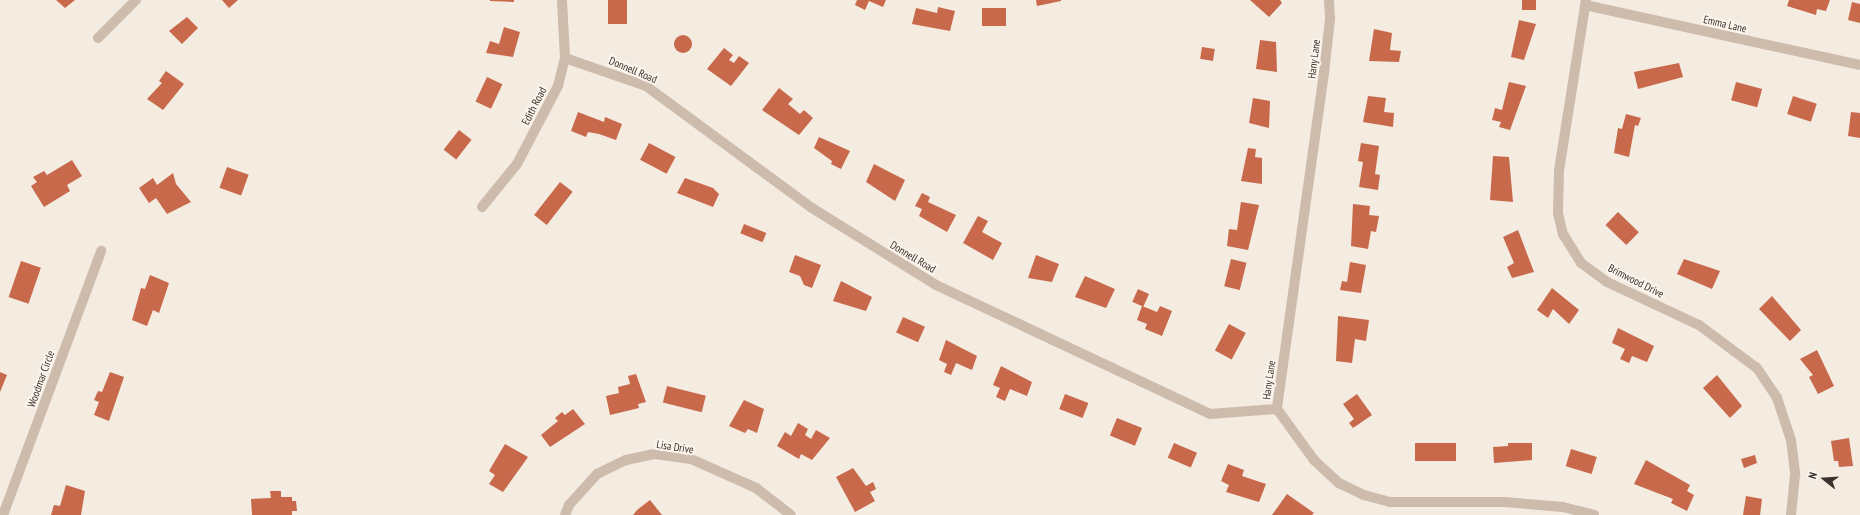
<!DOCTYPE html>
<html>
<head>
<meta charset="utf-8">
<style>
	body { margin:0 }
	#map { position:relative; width:1860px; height:515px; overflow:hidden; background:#f4ebe1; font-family:"PT Sans Narrow",sans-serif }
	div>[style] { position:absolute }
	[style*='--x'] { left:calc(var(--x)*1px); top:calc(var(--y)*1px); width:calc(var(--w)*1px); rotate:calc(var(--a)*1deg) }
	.building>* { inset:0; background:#c8694b; transform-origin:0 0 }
	.round { border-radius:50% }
	.minor>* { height:10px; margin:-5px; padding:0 5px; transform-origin:5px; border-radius:5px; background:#cdbbac }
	span { translate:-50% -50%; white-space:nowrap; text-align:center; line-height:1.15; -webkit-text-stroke:4px #fbf5ee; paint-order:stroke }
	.street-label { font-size:11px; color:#3b302b }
	.north { position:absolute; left:1804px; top:459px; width:40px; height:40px; -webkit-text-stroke:3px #fbf5ee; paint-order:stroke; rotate:287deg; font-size:11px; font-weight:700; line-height:16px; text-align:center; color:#3b302b }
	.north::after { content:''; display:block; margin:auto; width:14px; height:18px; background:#3b302b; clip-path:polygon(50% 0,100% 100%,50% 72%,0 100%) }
</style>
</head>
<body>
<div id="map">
	<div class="building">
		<div style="clip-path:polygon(56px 0,75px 0,65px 8px)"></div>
		<div style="clip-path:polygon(222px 0,238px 0,229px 8px)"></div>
		<div style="clip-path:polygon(490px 0,514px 0,514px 2px,490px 1px)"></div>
		<div style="left:608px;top:0;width:19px;height:24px"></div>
		<div style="clip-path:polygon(857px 0,886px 0,883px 7px,869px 1px,865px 10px,855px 5px)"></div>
		<div style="clip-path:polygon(1036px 0,1061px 0,1061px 1px,1037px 6px)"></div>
		<div style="clip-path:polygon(1250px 0,1280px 0,1282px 3px,1269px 17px)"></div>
		<div style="left:1522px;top:0;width:14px;height:10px"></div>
		<div style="clip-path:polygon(1789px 0,1830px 0,1826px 11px,1817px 9px,1816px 15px,1787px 6px)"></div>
		<div style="clip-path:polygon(1852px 2px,1860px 4px,1860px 23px,1848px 20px)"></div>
		<div style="clip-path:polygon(938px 7px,955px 11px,950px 31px,912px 24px,916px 8px,937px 13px)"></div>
		<div style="left:982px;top:8px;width:24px;height:18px"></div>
		<div style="clip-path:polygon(187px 17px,198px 28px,182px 44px,169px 31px)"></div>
		<div style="clip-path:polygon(1519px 20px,1536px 24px,1524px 60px,1511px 57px)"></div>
		<div style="clip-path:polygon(504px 27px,520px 32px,513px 57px,486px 53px,490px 41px,499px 44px)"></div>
		<div style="clip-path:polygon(1374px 29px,1392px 33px,1390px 50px,1401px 51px,1399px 62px,1369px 61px)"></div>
		<div class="round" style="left:674px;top:35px;width:18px;height:18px"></div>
		<div style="clip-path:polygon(1260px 40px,1276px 42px,1277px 72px,1256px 69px)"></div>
		<div style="left:1202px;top:47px;width:13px;height:12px;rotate:9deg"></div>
		<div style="clip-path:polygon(724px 48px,733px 55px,729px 60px,734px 63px,739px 56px,749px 63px,731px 86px,707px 69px)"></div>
		<div style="clip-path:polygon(1679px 63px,1683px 77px,1638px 89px,1634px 72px)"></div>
		<div style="clip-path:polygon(166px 71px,184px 84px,163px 110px,147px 99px,162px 83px,159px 81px)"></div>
		<div style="left:487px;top:77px;width:17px;height:27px;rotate:25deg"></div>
		<div style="clip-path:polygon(1509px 82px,1526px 86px,1510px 130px,1499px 127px,1501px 122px,1492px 120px,1495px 108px,1502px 110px)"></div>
		<div style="left:1736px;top:82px;width:27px;height:19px;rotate:15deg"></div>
		<div style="clip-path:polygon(779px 88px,793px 99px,788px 104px,800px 114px,804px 110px,813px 118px,799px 135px,762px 110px)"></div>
		<div style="clip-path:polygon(1368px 96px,1386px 98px,1384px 112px,1394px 113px,1393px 127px,1363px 122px)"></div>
		<div style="left:1793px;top:96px;width:25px;height:19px;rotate:18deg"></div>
		<div style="clip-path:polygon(1253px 98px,1270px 101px,1269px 128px,1249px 123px)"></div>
		<div style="clip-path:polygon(578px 112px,604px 122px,605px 117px,622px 124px,616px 140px,599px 134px,588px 132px,586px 137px,571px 131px)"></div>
		<div style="clip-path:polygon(1851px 112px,1860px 113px,1860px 138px,1848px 136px)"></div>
		<div style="clip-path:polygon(1626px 114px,1641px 118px,1638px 126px,1635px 125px,1629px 157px,1614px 153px,1618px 128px,1622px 129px)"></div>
		<div style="left:459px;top:130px;width:16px;height:25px;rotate:38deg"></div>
		<div style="clip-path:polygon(819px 137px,850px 151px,841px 169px,831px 164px,832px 161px,814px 148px)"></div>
		<div style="left:649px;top:143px;width:30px;height:19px;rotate:28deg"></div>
		<div style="clip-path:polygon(1361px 143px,1379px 146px,1375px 174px,1380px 175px,1378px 190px,1359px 187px,1363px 162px,1358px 161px)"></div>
		<div style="clip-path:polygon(1248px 148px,1256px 149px,1255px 157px,1262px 158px,1262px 184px,1241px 181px)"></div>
		<div style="clip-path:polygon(1493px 156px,1509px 157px,1513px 202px,1490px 200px)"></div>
		<div style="clip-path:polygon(72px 160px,82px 176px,67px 185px,70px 191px,44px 207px,31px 186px,37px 182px,33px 177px,44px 171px,47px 175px)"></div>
		<div style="clip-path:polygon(874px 164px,905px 180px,895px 201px,866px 182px)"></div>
		<div style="left:227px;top:167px;width:23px;height:22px;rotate:20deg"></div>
		<div style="clip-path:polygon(173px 173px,176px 184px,191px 202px,167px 214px,156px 198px,149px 203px,139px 188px,153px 178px,157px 185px)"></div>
		<div style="clip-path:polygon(685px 178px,713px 188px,719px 194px,713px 207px,677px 193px)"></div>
		<div style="left:560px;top:182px;width:16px;height:42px;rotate:38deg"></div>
		<div style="clip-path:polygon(922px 193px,930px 197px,928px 202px,956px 215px,947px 232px,919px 216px,922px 209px,915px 206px)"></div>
		<div style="clip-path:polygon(1241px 202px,1259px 205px,1248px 250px,1227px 246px,1229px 229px,1237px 230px)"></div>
		<div style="clip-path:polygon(1353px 204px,1370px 206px,1369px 215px,1379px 216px,1376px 232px,1371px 231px,1368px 249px,1351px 246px)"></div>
		<div style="left:1618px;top:212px;width:29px;height:18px;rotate:44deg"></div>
		<div style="clip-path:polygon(978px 216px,988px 221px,982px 232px,1002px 243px,993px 260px,963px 243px)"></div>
		<div style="left:744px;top:224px;width:24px;height:10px;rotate:22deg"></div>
		<div style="clip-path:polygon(1518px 230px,1534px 272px,1512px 278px,1507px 267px,1514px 263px,1503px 237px)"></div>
		<div style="clip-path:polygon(795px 255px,821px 265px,812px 288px,804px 285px,800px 276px,789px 272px)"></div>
		<div style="clip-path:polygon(1036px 255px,1059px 264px,1052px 282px,1028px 278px)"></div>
		<div style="left:1231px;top:259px;width:16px;height:28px;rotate:14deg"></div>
		<div style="clip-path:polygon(1684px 259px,1720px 271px,1712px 289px,1677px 274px)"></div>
		<div style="left:21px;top:261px;width:21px;height:38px;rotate:19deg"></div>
		<div style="clip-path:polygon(1350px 262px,1366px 265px,1361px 293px,1340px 290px,1342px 281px,1347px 282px)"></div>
		<div style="clip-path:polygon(150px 275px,169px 283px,159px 313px,153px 310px,147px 326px,132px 320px,141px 288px,145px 289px)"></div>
		<div style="clip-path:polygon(1085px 276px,1115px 289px,1106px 308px,1075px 297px)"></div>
		<div style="clip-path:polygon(841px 281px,872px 297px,866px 311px,833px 301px)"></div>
		<div style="clip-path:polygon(1552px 288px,1579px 310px,1569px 324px,1553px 309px,1548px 318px,1537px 310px)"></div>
		<div style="left:1138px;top:289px;width:12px;height:14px;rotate:24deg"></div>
		<div style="clip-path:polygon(1772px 296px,1801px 330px,1790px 341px,1759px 309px)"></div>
		<div style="clip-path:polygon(1142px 306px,1157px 312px,1160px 306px,1172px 311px,1162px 336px,1145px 329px,1147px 324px,1137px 320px)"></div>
		<div style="clip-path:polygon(1338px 316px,1369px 320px,1366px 341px,1355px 339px,1352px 363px,1336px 361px)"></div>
		<div style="left:903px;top:317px;width:24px;height:17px;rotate:24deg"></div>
		<div style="left:1229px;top:324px;width:19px;height:30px;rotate:28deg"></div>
		<div style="clip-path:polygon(1618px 328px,1654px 346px,1647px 362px,1632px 356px,1629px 363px,1620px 359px,1625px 349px,1612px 343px)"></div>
		<div style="clip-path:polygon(946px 340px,977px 356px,972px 370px,956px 363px,951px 375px,944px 372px,947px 364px,939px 360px)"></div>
		<div style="clip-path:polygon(1817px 350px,1834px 386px,1818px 394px,1809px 377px,1813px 375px,1800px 359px)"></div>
		<div style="clip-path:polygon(1001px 366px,1032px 382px,1027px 396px,1010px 389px,1005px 401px,996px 397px,1000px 388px,993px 385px)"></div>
		<div style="clip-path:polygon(0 372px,7px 375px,0 392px)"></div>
		<div style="clip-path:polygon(110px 372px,124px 377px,109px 421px,94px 415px,99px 402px,94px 400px,98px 391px,102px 392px)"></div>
		<div style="clip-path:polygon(636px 374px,646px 402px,638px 404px,639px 408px,610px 415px,606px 396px,619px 393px,618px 387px,630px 384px,628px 376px)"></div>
		<div style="clip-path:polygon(1717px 375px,1742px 406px,1730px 418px,1703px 388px)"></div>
		<div style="left:667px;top:386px;width:40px;height:17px;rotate:14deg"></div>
		<div style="left:1065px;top:394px;width:25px;height:16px;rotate:21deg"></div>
		<div style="clip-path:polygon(1357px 394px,1372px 415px,1353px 428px,1349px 423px,1354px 419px,1343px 404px)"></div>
		<div style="clip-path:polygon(744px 400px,764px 409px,757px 433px,748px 429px,745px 433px,729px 426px)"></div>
		<div style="clip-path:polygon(573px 409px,585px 424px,550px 447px,541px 435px,558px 421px,555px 418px,562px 412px,565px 415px)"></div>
		<div style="left:1117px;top:418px;width:27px;height:19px;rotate:22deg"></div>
		<div style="clip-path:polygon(798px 423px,808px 429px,805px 435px,811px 439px,816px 430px,830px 438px,812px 460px,801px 454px,799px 459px,777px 446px,785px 432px,791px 436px)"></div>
		<div style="clip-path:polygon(1849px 438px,1853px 466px,1839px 467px,1838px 461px,1834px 461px,1831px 441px)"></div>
		<div style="left:1174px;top:443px;width:25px;height:16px;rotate:23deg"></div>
		<div style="left:1456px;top:443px;width:18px;height:41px;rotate:90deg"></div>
		<div style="clip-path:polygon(1508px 443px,1532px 443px,1532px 460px,1494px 463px,1493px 447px,1508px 446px)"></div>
		<div style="clip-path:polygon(505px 444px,528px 457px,503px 492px,489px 484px,495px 475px,489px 471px)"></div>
		<div style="left:1571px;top:449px;width:27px;height:18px;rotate:17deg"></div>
		<div style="clip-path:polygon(1755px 455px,1757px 463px,1744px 468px,1741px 459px)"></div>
		<div style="clip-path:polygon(1646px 460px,1690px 485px,1687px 491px,1694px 495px,1687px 511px,1671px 503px,1673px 499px,1634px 484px)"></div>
		<div style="clip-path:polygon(1228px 464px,1244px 470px,1242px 476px,1266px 484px,1259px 502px,1226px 492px,1229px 485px,1221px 481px)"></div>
		<div style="clip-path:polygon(853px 468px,866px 486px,873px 482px,876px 489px,870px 492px,875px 501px,855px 512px,836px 477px)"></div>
		<div style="clip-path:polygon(66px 485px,85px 491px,81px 515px,51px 515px,54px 505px,60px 506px)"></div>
		<div style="clip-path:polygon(270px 491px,281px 491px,281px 497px,292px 497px,292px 501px,296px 501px,297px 511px,292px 511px,292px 515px,252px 515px,251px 499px,271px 498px)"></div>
		<div style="clip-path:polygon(1287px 494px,1314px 513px,1312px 515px,1272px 515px)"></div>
		<div style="clip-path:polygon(1746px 496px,1762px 499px,1760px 515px,1743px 515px)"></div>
		<div style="clip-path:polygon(650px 500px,662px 515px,633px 515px,637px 510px)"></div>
	</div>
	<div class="minor">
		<div style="--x:1329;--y:0;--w:19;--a:87"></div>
		<div style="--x:1330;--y:19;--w:54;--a:96.3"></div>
		<div style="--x:1324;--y:73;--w:339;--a:98"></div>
		<div style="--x:1277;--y:409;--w:63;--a:54"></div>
		<div style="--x:1314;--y:460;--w:34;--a:43"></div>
		<div style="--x:1339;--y:483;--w:28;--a:26"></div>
		<div style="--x:1364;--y:495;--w:27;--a:15"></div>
		<div style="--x:1390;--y:502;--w:114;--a:0"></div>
		<div style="--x:1504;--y:502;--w:59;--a:4.8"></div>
		<div style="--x:1563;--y:507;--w:32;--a:14"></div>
		<div style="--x:1586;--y:0;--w:173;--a:99"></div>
		<div style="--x:1559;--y:171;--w:42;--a:91.4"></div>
		<div style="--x:1558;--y:213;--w:22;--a:77"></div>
		<div style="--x:1563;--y:234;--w:34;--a:58"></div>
		<div style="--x:1581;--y:263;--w:32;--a:36"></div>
		<div style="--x:1607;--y:282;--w:102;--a:25.1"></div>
		<div style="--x:1699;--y:325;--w:72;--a:36.6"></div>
		<div style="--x:1757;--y:368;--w:36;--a:56"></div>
		<div style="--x:1777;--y:398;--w:44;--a:71.6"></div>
		<div style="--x:1791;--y:440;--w:35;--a:83"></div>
		<div style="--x:1795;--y:475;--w:40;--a:95.7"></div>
		<div style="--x:1585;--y:5;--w:281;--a:12.3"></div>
		<div style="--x:98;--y:38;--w:54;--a:-45"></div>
		<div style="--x:565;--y:58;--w:86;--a:19.1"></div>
		<div style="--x:646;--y:86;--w:206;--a:36.3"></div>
		<div style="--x:812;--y:208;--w:146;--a:31.8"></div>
		<div style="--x:936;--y:285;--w:303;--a:25.2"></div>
		<div style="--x:1210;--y:414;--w:67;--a:-4.3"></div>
		<div style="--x:482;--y:207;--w:55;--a:-50.9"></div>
		<div style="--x:517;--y:164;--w:88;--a:-62.3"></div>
		<div style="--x:558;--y:86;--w:29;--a:-76"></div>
		<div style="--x:565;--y:58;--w:58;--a:-93"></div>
		<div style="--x:3;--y:515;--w:282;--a:-69.6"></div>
		<div style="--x:565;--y:515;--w:11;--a:-68"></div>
		<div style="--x:569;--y:505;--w:42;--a:-47.9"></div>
		<div style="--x:597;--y:474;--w:32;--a:-26"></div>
		<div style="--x:626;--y:460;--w:30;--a:-12"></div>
		<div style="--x:655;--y:454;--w:36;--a:8"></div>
		<div style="--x:691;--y:459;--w:71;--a:24"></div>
		<div style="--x:756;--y:488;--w:44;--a:37.6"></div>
	</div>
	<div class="street-label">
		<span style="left:1725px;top:24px;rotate:13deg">Emma Lane</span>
		<span style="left:1314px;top:59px;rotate:-83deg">Hany Lane</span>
		<span style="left:633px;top:70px;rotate:23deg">Donnell Road</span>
		<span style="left:534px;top:106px;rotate:-63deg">Edith Road</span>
		<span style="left:913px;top:257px;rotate:31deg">Donnell Road</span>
		<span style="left:1636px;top:281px;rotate:27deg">Brimwood Drive</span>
		<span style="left:41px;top:379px;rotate:-70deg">Woodmar Circle</span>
		<span style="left:1269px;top:380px;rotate:-82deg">Hany Lane</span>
		<span style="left:675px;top:447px;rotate:9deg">Lisa Drive</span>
	</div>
	<div class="north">N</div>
</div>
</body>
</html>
